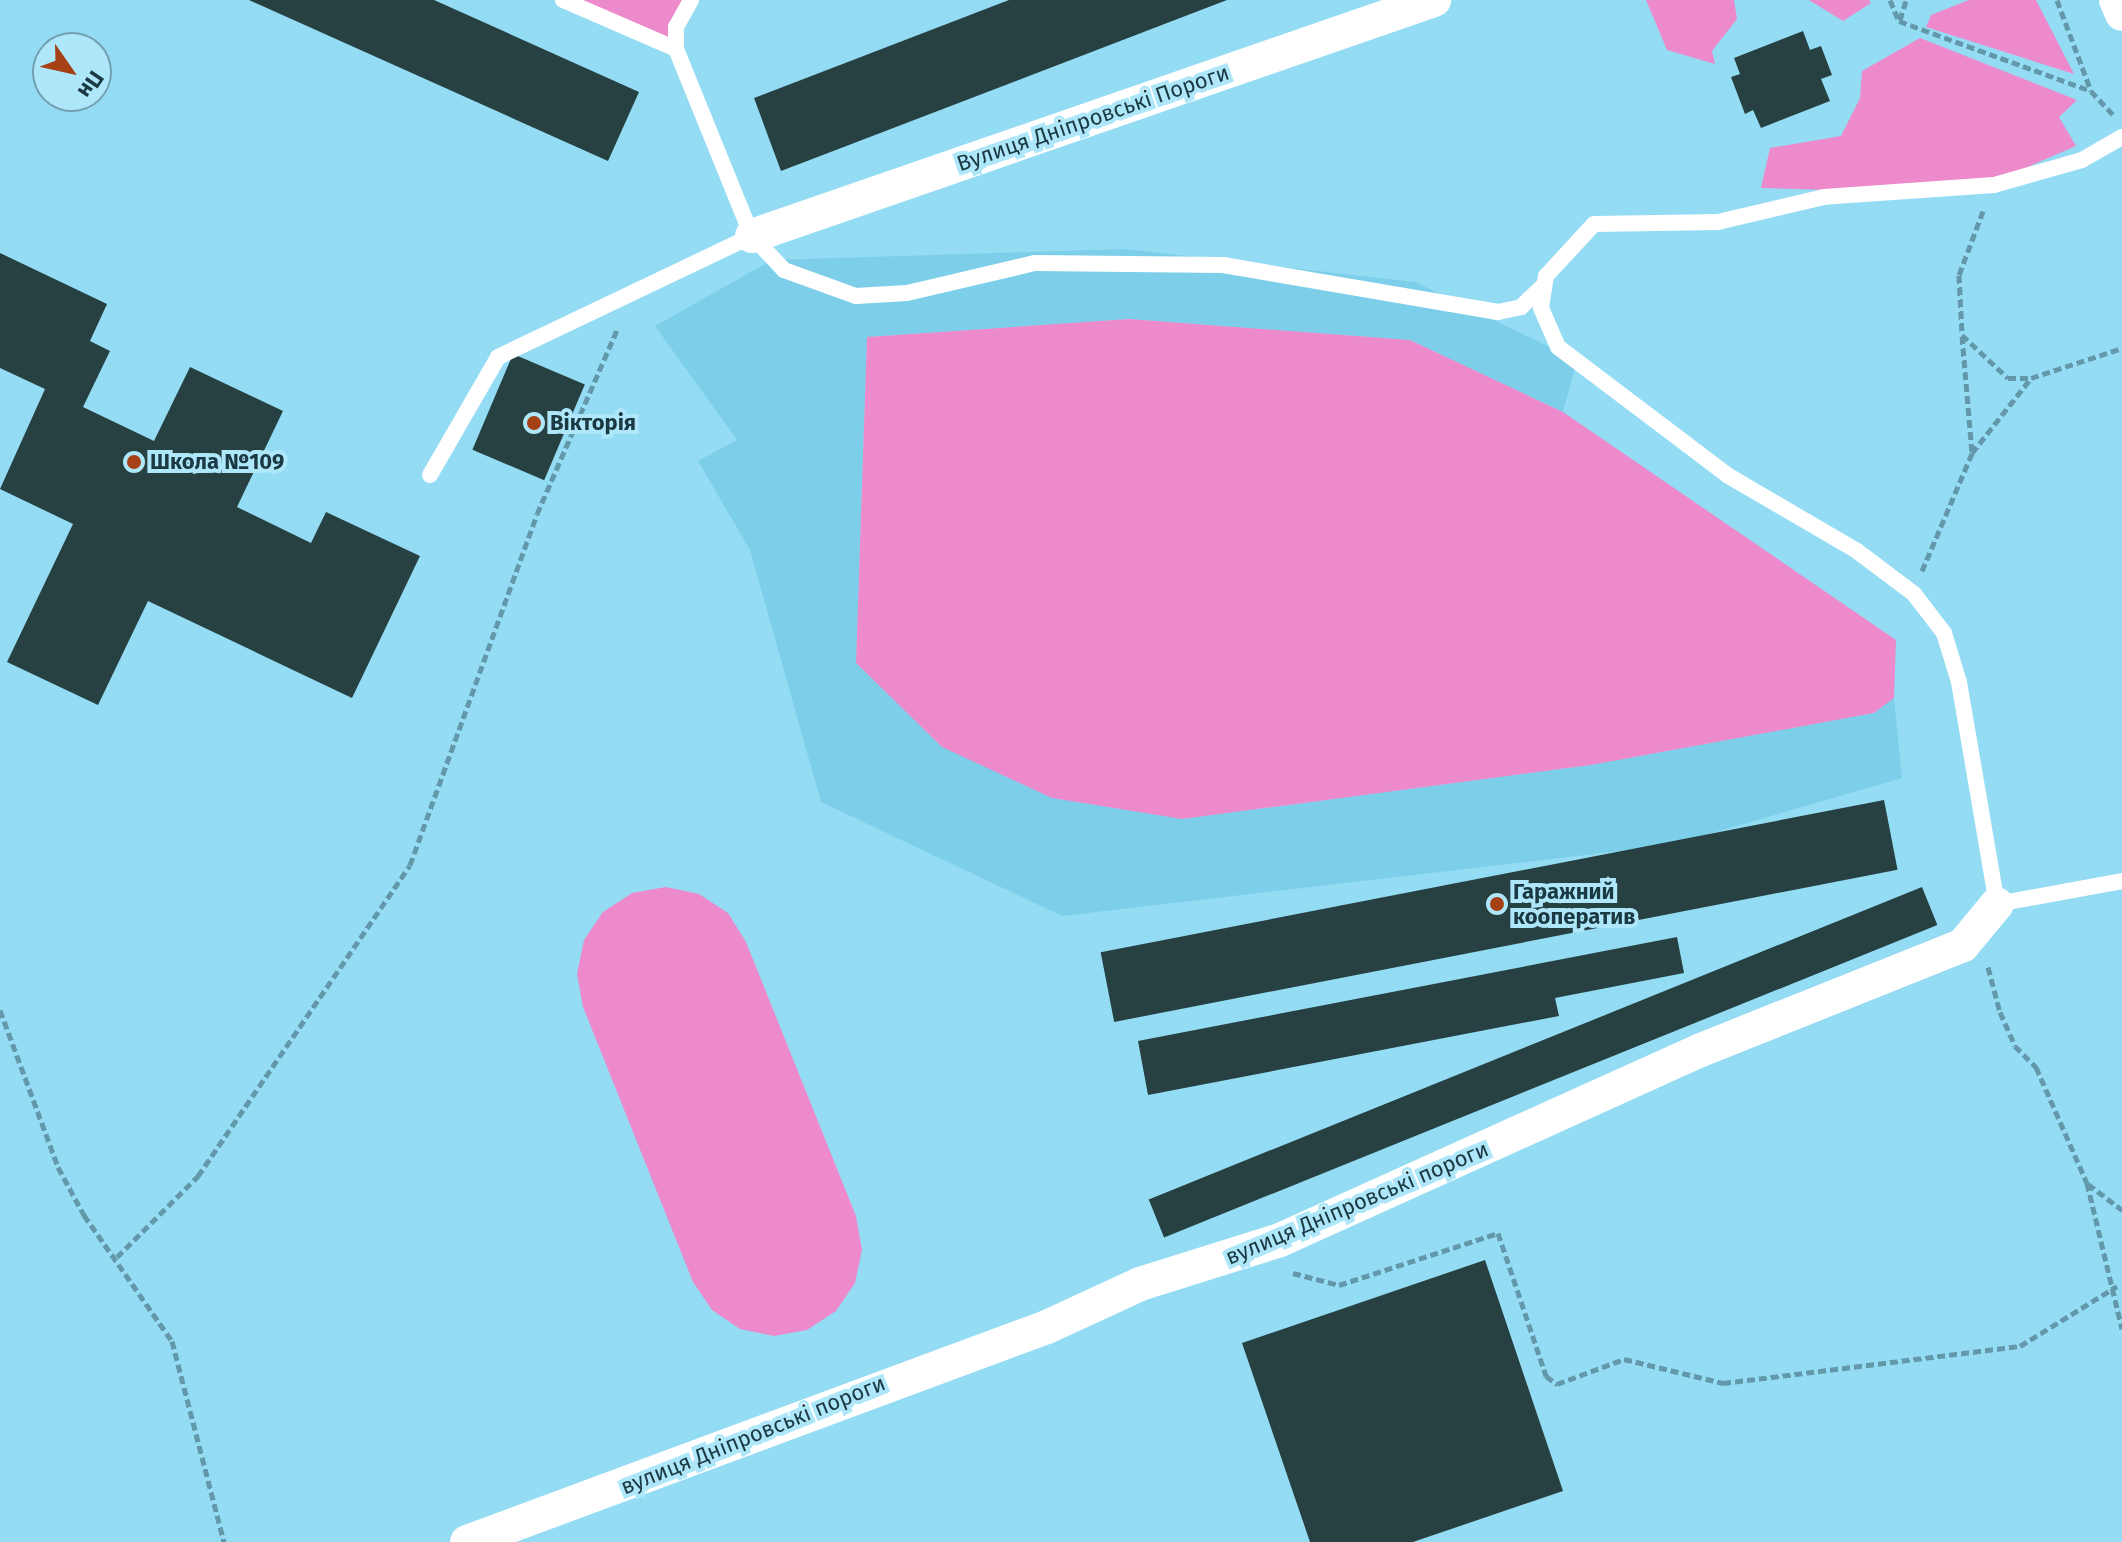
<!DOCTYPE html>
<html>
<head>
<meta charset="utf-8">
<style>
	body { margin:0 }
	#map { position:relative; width:2122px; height:1542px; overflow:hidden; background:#94dcf4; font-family:"Fira Sans",sans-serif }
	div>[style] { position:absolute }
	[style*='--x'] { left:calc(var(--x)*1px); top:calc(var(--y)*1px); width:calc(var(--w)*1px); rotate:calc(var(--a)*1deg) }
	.built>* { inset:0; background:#7dcfe9 }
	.green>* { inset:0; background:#ec8acc }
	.building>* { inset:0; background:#274041; transform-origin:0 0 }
	.path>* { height:5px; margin-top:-2.5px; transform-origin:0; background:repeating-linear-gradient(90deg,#6298aa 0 8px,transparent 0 12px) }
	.service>* { height:16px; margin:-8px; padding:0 8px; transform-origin:8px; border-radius:8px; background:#fff }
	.minor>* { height:34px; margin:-17px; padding:0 17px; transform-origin:17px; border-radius:17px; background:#fff }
	.dots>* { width:22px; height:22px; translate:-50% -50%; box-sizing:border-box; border:4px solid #aee7fa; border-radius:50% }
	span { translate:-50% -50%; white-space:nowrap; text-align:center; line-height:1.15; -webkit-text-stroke:8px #aee7fa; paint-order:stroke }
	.street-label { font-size:22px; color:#1b3942 }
	.poi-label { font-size:22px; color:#1b3942; font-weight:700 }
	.left { translate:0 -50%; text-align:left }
	.north { position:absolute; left:32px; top:32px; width:80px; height:80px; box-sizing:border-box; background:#aee7fa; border:2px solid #73a1b0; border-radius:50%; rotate:124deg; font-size:22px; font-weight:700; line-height:32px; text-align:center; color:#1b3942 }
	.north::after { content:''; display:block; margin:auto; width:28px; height:36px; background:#a64116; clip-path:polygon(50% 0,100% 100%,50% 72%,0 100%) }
</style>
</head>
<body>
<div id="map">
	<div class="built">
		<div style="clip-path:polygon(1125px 249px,1415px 282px,1577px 360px,1563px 412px,1410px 340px,1130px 319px,867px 337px,856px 663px,942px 747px,1182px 819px,1591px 765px,1874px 713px,1894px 698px,1902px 778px,1671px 845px,1062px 916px,821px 802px,750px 550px,698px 461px,737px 440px,655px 326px,772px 260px)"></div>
	</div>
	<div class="green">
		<div style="clip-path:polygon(563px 0,691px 0,676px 49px)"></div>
		<div style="clip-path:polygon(1646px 0,1734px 0,1737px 19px,1712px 51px,1715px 64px,1667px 50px)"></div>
		<div style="clip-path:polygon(1809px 0,1869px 0,1871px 3px,1843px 21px)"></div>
		<div style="clip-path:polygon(1969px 0,2036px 0,2074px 74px,1926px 27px,1931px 15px)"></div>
		<div style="clip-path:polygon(1920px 38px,2077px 100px,2059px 117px,2076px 146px,1965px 194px,1761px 188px,1770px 148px,1841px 136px,1860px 98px,1862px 71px)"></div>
		<div style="clip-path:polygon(1129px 319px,1410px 340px,1563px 412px,1896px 640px,1894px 698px,1874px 713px,1591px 765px,1182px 819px,1052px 798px,942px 747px,856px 663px,867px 337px)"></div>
		<div style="clip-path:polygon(666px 887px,699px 894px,728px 913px,746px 942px,856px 1216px,862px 1250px,855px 1283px,836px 1311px,807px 1330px,774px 1336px,740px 1329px,712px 1310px,693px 1282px,583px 1007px,577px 974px,584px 940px,603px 912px,632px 893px)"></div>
	</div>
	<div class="building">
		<div style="clip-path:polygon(249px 0,434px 0,639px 92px,608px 161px)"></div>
		<div style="clip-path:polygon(1009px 0,1227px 0,781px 171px,754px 98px)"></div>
		<div style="clip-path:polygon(1803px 31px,1810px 50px,1821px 46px,1832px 75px,1821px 79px,1830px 101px,1761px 128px,1753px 110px,1745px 114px,1731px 77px,1740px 74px,1734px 58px)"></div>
		<div style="clip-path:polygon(0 253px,107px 304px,90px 341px,110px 351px,83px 407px,154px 441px,190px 367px,283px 411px,237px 507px,311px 543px,326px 512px,420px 556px,352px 698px,148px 601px,98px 705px,7px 662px,73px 524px,0 489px,45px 389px,0 368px)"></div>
		<div style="left:513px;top:354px;width:78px;height:104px;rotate:23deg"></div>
		<div style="left:1884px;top:800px;width:71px;height:798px;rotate:79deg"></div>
		<div style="left:1922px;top:887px;width:41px;height:834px;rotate:68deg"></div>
		<div style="clip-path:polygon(1677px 937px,1684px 973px,1555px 998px,1559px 1016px,1148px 1095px,1138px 1041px)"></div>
		<div style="clip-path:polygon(1485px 1260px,1563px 1491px,1413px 1542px,1310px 1542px,1242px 1343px)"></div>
	</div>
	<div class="path">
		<div style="--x:1890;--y:0;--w:23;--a:67"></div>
		<div style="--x:1899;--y:21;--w:204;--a:20"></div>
		<div style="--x:2091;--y:91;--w:33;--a:47"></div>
		<div style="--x:2057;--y:0;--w:97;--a:69.5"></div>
		<div style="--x:1900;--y:20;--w:21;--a:-73"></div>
		<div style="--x:1983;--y:211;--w:68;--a:110.6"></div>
		<div style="--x:1959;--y:275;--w:60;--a:87.1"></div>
		<div style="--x:1962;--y:335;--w:63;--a:43.1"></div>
		<div style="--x:2008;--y:378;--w:22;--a:0"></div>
		<div style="--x:1962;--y:336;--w:117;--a:85.1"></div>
		<div style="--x:1922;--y:571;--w:128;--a:-67"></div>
		<div style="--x:1972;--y:453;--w:95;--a:-51.8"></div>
		<div style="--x:2031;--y:378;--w:96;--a:-18.2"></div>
		<div style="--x:1988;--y:967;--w:47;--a:75.1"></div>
		<div style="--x:2000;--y:1012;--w:37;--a:66"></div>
		<div style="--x:2015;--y:1046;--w:30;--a:45"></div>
		<div style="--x:2036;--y:1067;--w:127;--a:66.3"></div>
		<div style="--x:2087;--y:1183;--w:150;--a:76.5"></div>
		<div style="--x:0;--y:1010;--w:167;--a:69.7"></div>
		<div style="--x:58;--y:1167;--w:55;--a:61.6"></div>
		<div style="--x:84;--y:1215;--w:154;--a:55.1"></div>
		<div style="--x:172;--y:1341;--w:208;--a:75.5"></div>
		<div style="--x:2088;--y:1184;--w:43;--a:37.4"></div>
		<div style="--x:117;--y:1257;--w:115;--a:-45"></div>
		<div style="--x:198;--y:1176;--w:376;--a:-55.7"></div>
		<div style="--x:410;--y:865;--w:373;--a:-70.1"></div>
		<div style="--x:537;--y:514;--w:203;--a:-66.5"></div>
		<div style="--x:1293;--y:1273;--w:48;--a:14.6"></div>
		<div style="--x:1339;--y:1285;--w:167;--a:-18.1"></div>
		<div style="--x:1498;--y:1233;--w:151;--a:71.4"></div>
		<div style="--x:1546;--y:1376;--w:14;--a:36"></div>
		<div style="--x:1557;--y:1384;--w:72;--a:-20.5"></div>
		<div style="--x:1624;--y:1359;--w:102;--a:13.6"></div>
		<div style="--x:1723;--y:1383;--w:299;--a:-7.1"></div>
		<div style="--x:2020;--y:1346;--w:114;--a:-31.7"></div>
	</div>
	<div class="service">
		<div style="--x:563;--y:0;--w:123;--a:23.4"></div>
		<div style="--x:691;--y:0;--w:31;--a:119"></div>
		<div style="--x:676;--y:27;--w:22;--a:90"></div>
		<div style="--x:676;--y:49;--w:202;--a:67.9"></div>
		<div style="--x:752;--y:236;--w:47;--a:46.7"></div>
		<div style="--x:784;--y:270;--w:77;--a:19.9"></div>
		<div style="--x:856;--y:296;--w:51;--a:-3.4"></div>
		<div style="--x:907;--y:293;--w:131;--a:-13.2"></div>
		<div style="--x:1035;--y:263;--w:188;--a:0.6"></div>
		<div style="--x:1223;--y:265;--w:279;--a:9.7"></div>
		<div style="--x:1498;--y:312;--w:24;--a:-12"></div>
		<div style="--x:1521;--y:307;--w:30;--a:-44"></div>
		<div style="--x:2122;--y:137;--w:46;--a:150.1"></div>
		<div style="--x:2082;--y:160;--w:91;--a:164.1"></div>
		<div style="--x:1994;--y:185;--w:170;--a:176"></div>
		<div style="--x:1824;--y:197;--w:109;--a:166.7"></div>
		<div style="--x:1718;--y:222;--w:124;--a:179.1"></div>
		<div style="--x:1594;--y:224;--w:71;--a:132.7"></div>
		<div style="--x:1546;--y:276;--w:32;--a:99"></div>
		<div style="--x:1541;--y:308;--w:43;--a:66.4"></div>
		<div style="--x:1558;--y:347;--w:212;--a:37.1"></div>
		<div style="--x:1727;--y:475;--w:151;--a:30.3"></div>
		<div style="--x:1857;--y:551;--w:71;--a:37"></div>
		<div style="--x:1914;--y:594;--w:49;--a:52.4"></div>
		<div style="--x:1944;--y:633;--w:51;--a:73"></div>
		<div style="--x:1959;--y:682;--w:225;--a:80.3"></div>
		<div style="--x:1997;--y:904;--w:127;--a:-10.4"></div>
		<div style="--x:430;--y:475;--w:136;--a:-60"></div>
		<div style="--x:498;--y:357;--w:281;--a:-25.5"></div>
	</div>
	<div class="minor">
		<div style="--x:2116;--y:0;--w:15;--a:67"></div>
		<div style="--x:752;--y:236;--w:722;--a:-19.09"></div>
		<div style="--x:467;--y:1542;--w:619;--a:-20.34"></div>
		<div style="--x:1047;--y:1327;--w:102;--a:-24.8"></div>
		<div style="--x:1140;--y:1284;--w:147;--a:-17.4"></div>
		<div style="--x:1280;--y:1240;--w:462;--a:-24.3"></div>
		<div style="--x:1701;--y:1050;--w:282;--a:-21.8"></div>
		<div style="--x:1963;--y:945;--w:53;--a:-50.3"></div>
	</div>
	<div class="dots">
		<div style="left:534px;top:423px;background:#a64116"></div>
		<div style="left:134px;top:462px;background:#a64116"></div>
		<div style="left:1497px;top:904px;background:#a64116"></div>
	</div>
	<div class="street-label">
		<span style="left:1093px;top:118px;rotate:-19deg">Вулиця Дніпровські Пороги</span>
		<span style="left:1357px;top:1203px;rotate:-23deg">вулиця Дніпровські пороги</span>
		<span style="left:753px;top:1435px;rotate:-22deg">вулиця Дніпровські пороги</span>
	</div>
	<div class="poi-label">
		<span class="left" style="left:550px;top:423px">Вікторія</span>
		<span class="left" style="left:150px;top:462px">Школа №109</span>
		<span class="left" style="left:1513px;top:904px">Гаражний<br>кооператив</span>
	</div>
	<div class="north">Пн</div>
</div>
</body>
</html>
